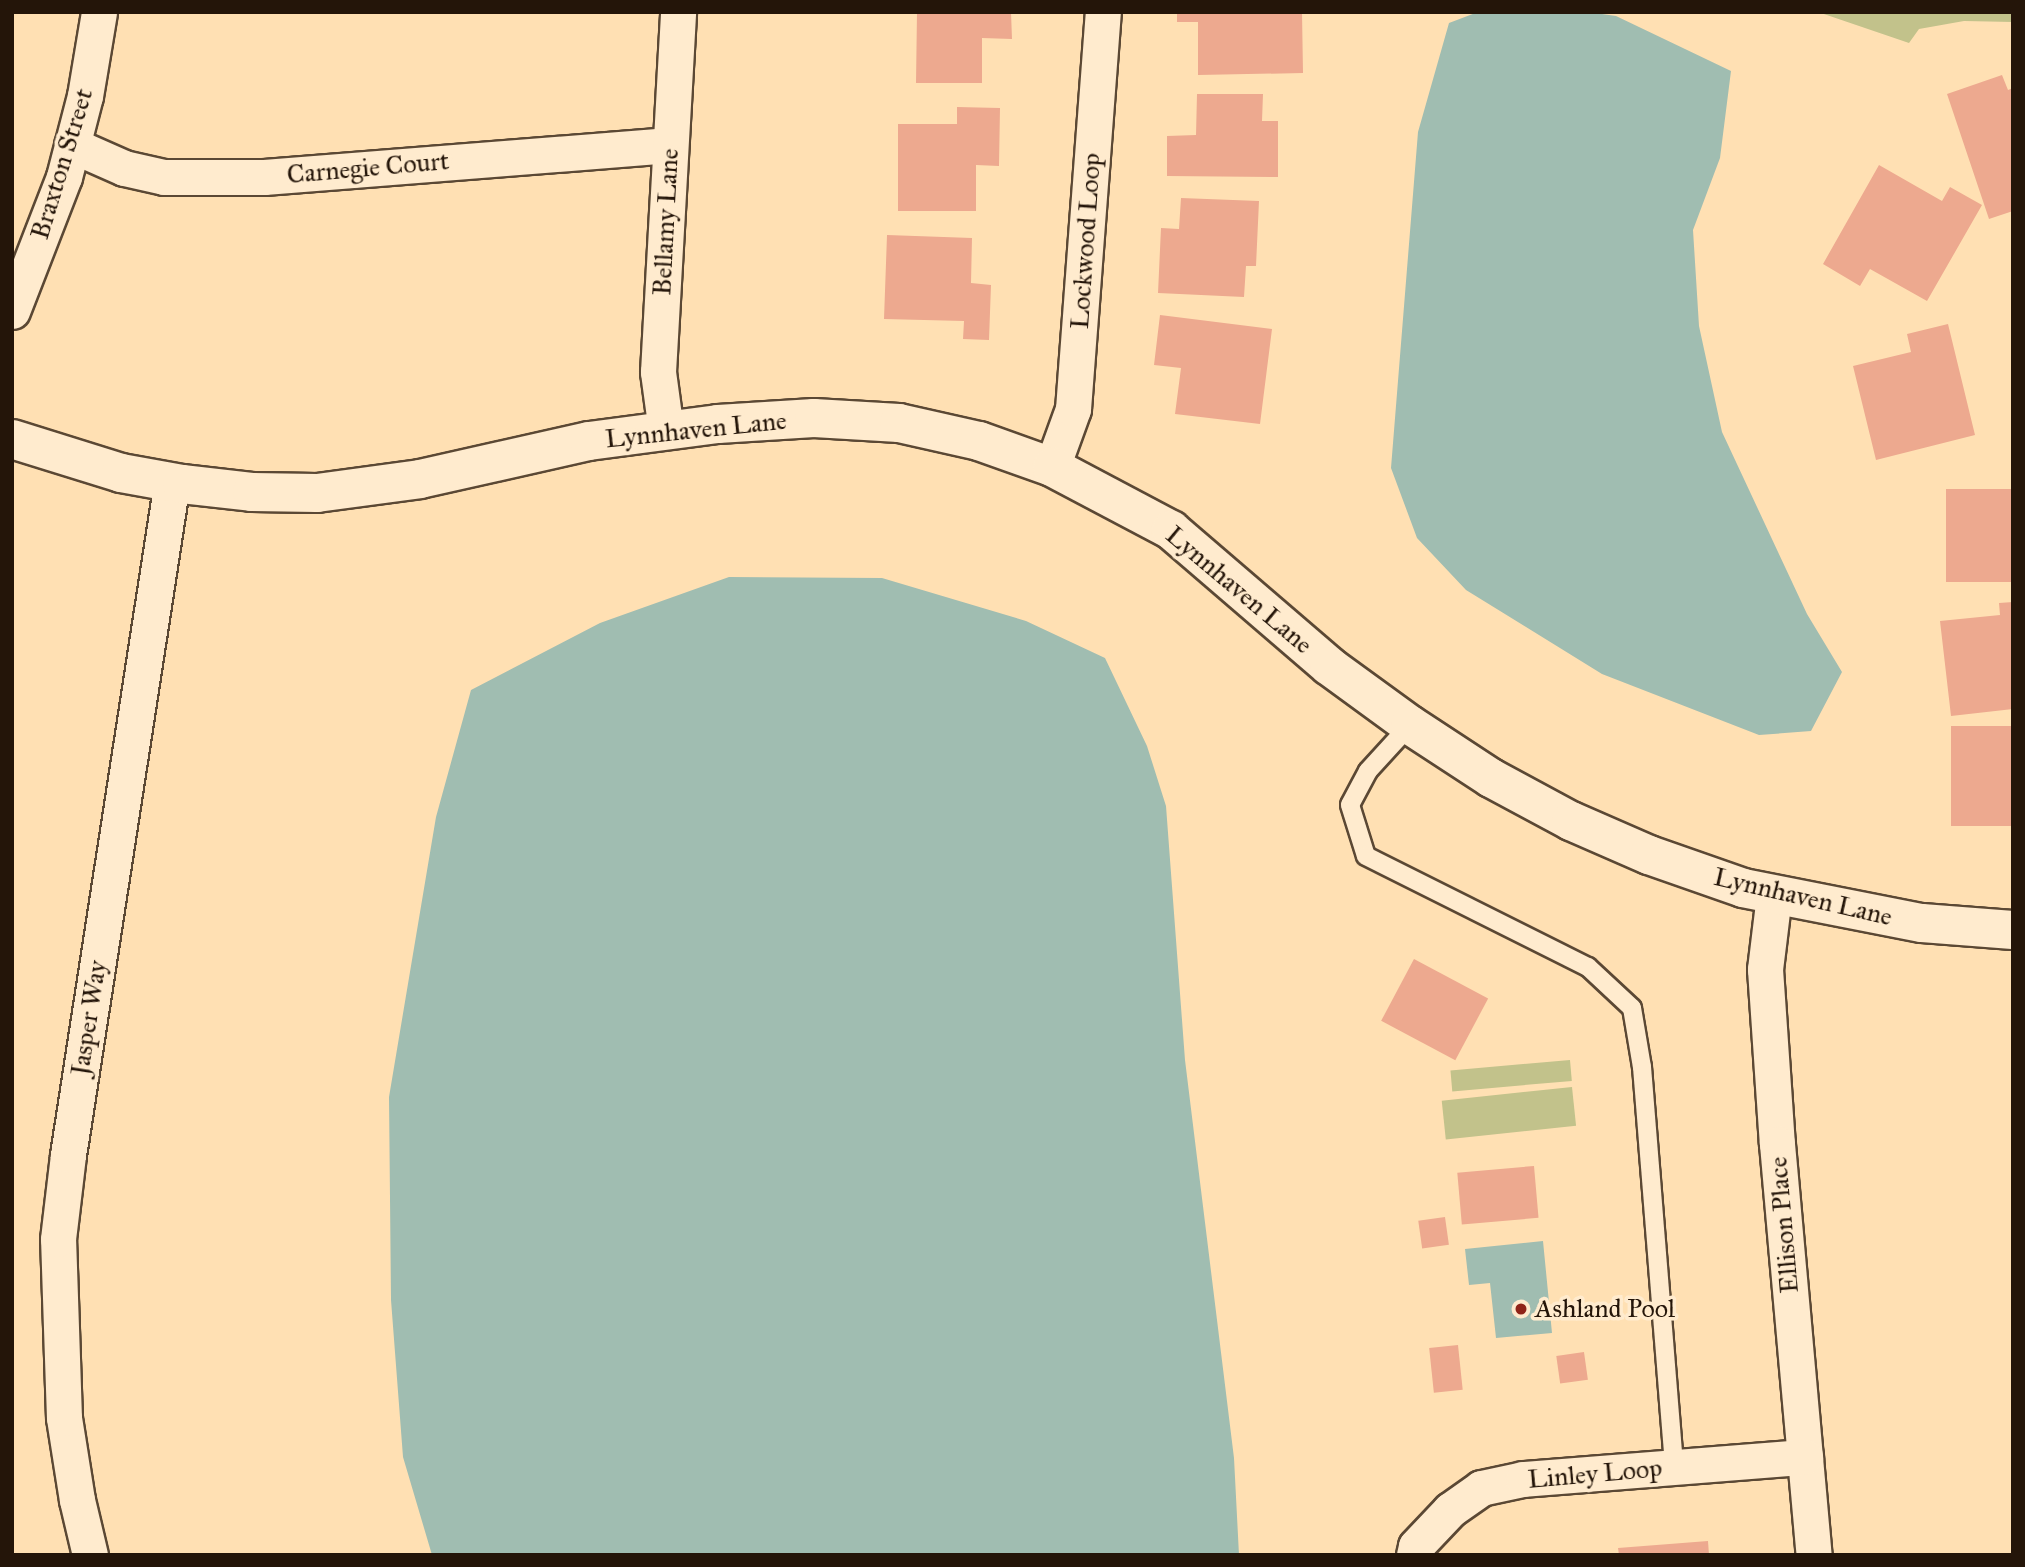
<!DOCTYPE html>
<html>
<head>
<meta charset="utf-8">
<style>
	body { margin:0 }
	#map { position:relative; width:2025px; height:1567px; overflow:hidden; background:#ffe0b3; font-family:"IM FELL Great Primer",serif }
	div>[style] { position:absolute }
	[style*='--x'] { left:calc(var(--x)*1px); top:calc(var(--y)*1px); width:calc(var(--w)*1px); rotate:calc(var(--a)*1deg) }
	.green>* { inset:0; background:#c2c28b; transform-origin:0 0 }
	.water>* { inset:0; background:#a0bdb1 }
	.building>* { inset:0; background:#eda98f; transform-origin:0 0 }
	.roads { filter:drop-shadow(2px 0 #5b4834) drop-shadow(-2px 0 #5b4834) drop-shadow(0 2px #5b4834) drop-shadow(0 -2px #5b4834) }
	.lane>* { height:18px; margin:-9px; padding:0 9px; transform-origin:9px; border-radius:9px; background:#ffebce }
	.street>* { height:35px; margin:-17.5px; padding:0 17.5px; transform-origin:17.5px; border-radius:17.5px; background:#ffebce }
	.secondary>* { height:38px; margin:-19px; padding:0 19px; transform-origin:19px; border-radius:19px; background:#ffebce }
	.dots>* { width:19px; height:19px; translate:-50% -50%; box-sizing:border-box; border:4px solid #ffebce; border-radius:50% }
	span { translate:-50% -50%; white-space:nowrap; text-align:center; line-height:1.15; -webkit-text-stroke:7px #ffebce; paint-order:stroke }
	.street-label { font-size:26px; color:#241509 }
	.poi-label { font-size:26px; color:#241509 }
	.left { translate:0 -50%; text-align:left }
	.frame { position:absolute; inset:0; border:14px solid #241509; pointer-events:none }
</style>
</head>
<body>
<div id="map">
	<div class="green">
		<div style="clip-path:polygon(1818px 12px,2013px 12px,2013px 22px,1964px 21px,1919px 29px,1909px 43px)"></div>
		<div style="left:1570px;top:1060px;width:21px;height:120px;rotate:85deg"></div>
		<div style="left:1572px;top:1087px;width:39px;height:131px;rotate:84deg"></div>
	</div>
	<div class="water">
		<div style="clip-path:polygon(1478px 12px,1588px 12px,1616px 16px,1731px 71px,1720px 158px,1693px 230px,1699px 326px,1722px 432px,1807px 614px,1842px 672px,1811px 731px,1759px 735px,1602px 674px,1466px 590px,1417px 538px,1391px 468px,1418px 132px,1449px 23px)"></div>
		<div style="clip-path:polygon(729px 577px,882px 578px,1026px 621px,1105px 658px,1147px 746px,1166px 806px,1185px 1060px,1234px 1458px,1239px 1555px,432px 1555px,403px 1457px,391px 1300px,389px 1097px,436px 817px,471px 690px,600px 623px)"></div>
		<div style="clip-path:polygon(1543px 1241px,1552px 1333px,1496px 1338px,1490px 1283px,1469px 1285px,1465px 1249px)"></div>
	</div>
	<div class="building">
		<div style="clip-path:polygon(917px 12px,1011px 12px,1012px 39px,982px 38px,982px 83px,916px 83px)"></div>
		<div style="clip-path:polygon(1177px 12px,1302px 12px,1303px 73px,1198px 75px,1198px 22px,1177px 22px)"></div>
		<div style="clip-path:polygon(2002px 75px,2008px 90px,2013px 88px,2013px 211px,1989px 219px,1947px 94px)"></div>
		<div style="clip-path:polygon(1197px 94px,1263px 94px,1262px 121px,1278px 121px,1278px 177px,1167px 176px,1167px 136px,1196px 135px)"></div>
		<div style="clip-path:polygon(957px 107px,1000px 108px,999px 166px,976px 165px,976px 211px,898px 211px,898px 124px,957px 124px)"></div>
		<div style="clip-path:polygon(1879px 165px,1942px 201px,1950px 187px,1982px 205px,1927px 301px,1870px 269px,1860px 286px,1823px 264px)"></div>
		<div style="clip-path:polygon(1181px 198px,1259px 201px,1256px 266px,1246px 266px,1244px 297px,1158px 293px,1161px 228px,1179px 229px)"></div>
		<div style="clip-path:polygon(887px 235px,972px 238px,971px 283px,991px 285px,989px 340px,963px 339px,964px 321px,884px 319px)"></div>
		<div style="clip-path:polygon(1160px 315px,1272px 329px,1260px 424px,1175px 414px,1181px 368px,1154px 365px)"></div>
		<div style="clip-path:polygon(1948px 324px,1975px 435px,1876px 460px,1853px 366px,1911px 352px,1907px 334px)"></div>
		<div style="left:2013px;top:489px;width:93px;height:67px;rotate:90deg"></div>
		<div style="clip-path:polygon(2013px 602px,2013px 709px,1951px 716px,1940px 621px,2000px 615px,1999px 603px)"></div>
		<div style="left:2013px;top:726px;width:100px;height:62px;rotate:90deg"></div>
		<div style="left:1414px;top:959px;width:84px;height:70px;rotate:28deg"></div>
		<div style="left:1534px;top:1166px;width:52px;height:77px;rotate:85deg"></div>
		<div style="left:1445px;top:1217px;width:28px;height:27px;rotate:82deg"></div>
		<div style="left:1458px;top:1345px;width:45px;height:29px;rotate:84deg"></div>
		<div style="left:1584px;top:1352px;width:28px;height:28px;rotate:82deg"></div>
		<div style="clip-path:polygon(1708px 1541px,1709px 1555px,1619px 1555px,1618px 1548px)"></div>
	</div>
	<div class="roads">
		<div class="lane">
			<div style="--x:1410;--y:725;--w:62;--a:132.4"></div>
			<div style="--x:1368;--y:771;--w:38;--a:118"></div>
			<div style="--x:1350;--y:805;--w:53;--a:72.6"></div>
			<div style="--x:1366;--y:856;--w:248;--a:26.6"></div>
			<div style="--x:1588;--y:967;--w:60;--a:43"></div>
			<div style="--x:1632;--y:1008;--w:60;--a:80.4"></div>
			<div style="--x:1642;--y:1067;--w:401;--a:85.4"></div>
		</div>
		<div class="street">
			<div style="--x:72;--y:145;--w:57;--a:23.9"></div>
			<div style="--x:124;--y:168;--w:41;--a:12.7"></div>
			<div style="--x:164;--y:177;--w:100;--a:0"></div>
			<div style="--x:264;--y:177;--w:407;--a:-4.5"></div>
			<div style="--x:12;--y:311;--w:144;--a:-68.8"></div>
			<div style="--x:64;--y:177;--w:84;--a:-75.5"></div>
			<div style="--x:85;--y:96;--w:85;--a:-80.5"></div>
			<div style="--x:666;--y:431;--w:60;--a:-97.7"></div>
			<div style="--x:658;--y:372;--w:361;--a:-86.8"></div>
			<div style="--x:1052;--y:467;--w:62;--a:-70.1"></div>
			<div style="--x:1073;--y:409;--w:398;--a:-85.7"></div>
			<div style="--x:1774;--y:895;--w:75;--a:96.9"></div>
			<div style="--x:1765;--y:969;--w:175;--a:86.1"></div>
			<div style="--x:1777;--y:1144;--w:413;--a:84.9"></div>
			<div style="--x:90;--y:1555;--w:57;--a:-103.3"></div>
			<div style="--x:77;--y:1500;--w:83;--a:-99"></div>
			<div style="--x:64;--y:1418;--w:179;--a:-91.9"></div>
			<div style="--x:58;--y:1239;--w:85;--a:-83.2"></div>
			<div style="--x:68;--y:1155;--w:681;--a:-81.22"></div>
			<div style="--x:1414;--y:1555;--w:9;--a:-77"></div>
			<div style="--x:1416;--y:1546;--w:50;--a:-46.6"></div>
			<div style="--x:1450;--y:1510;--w:38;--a:-35"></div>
			<div style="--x:1481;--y:1488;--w:43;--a:-12.1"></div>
			<div style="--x:1523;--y:1479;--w:283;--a:-4.5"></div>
		</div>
		<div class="secondary">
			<div style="--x:12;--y:439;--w:114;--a:17.3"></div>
			<div style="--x:121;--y:473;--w:62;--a:10.2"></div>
			<div style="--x:182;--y:484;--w:70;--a:6.5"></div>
			<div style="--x:252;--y:492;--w:65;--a:0.9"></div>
			<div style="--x:317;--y:493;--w:104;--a:-7.7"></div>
			<div style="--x:420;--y:479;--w:173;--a:-12.7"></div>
			<div style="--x:589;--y:441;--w:130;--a:-7.5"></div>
			<div style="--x:718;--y:424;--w:96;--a:-3.6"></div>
			<div style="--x:814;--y:418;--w:85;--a:3.4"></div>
			<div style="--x:899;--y:423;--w:82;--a:12.7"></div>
			<div style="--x:979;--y:441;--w:77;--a:19.6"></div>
			<div style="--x:1052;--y:467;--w:135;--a:27.9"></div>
			<div style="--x:1171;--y:530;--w:208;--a:40.7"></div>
			<div style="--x:1329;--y:666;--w:100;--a:36.1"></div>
			<div style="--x:1410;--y:725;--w:97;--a:33.2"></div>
			<div style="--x:1491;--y:778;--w:91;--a:28.3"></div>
			<div style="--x:1571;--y:821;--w:85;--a:23.6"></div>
			<div style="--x:1649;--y:855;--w:100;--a:19.3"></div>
			<div style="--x:1743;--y:888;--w:182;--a:11.1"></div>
			<div style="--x:1922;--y:923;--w:91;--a:4.4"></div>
		</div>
	</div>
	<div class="dots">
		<div style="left:1521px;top:1309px;background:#8f2418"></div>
	</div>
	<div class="street-label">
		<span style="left:62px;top:164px;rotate:-73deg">Braxton Street</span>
		<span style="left:368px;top:168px;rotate:-5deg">Carnegie Court</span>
		<span style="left:666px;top:222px;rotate:-87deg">Bellamy Lane</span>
		<span style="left:1086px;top:241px;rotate:-86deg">Lockwood Loop</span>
		<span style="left:696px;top:430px;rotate:-6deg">Lynnhaven Lane</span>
		<span style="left:1239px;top:590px;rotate:40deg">Lynnhaven Lane</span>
		<span style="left:1803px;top:897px;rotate:13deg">Lynnhaven Lane</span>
		<span style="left:89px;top:1018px;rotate:-81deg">Jasper Way</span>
		<span style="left:1784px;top:1225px;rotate:-95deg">Ellison Place</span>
		<span style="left:1595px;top:1474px;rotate:-5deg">Linley Loop</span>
	</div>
	<div class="poi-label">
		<span class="left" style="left:1535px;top:1309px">Ashland Pool</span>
	</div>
	<div class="frame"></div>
</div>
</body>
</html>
